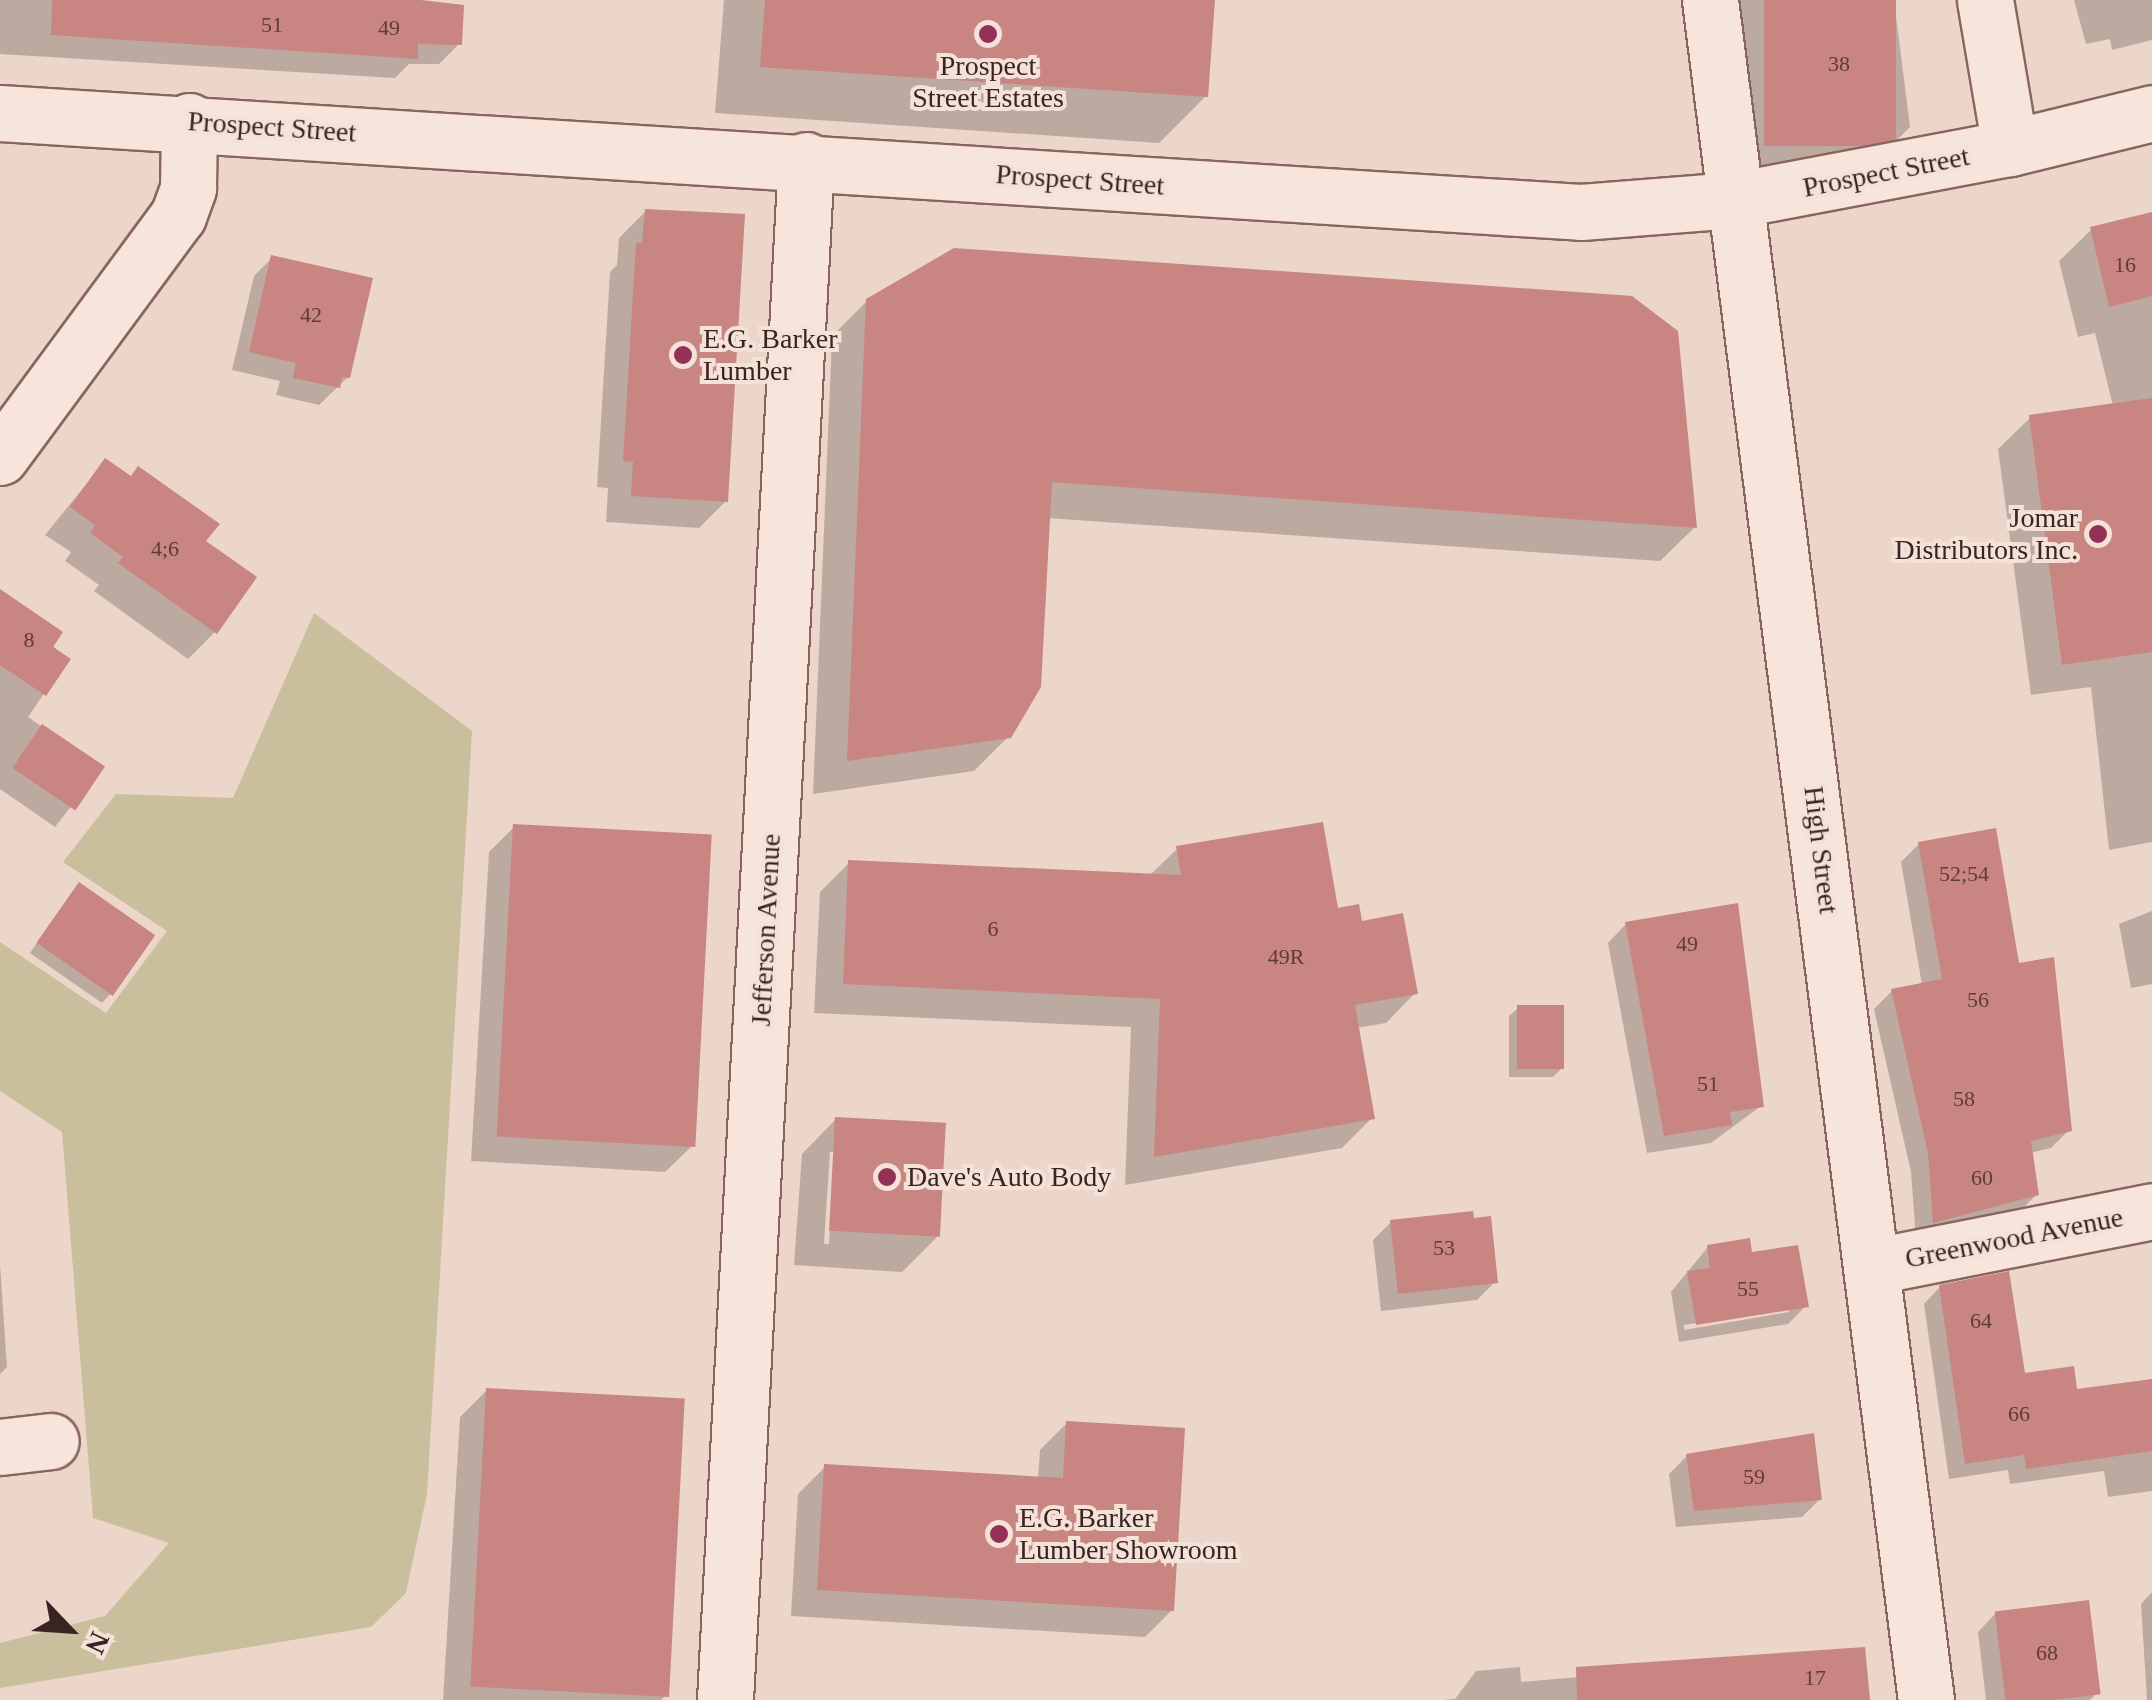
<!DOCTYPE html>
<html>
<head>
<meta charset="utf-8">
<style>
	body { margin:0 }
	#map { position:relative; width:2152px; height:1700px; overflow:hidden; background:#ecd5c9; font-family:"Times New Roman",serif }
	div>[style] { position:absolute }
	[style*='--x'] { left:calc(var(--x)*1px); top:calc(var(--y)*1px); width:calc(var(--w)*1px); rotate:calc(var(--a)*1deg) }
	.green>* { inset:0; background:#cabf9d }
	.shadow>* { inset:0; background:#0003 }
	.building>* { inset:0; background:#c88581; transform-origin:0 0 }
	.roads { filter:drop-shadow(2px 0 #88665f) drop-shadow(-2px 0 #88665f) drop-shadow(0 2px #88665f) drop-shadow(0 -2px #88665f) }
	.minor>* { height:55px; margin:-27.5px; padding:0 27.5px; transform-origin:27.5px; border-radius:27.5px; background:#f7e5dc }
	.dots>* { width:28px; height:28px; translate:-50% -50%; box-sizing:border-box; border:5px solid #f4e2d8; border-radius:50% }
	span { translate:-50% -50%; white-space:nowrap; text-align:center; line-height:1.15; -webkit-text-stroke:8px #f4e2d8; paint-order:stroke }
	.number-label { font-size:22px; color:#5d3c39 }
	.number-label span { -webkit-text-stroke-width:0 }
	.poi-label { font-size:28px; color:#392421 }
	.left { translate:0 -50%; text-align:left }
	.right { translate:-100% -50%; text-align:right }
	.street-label { font-size:28px; color:#392421 }
	.north { position:absolute; left:20px; top:1580px; width:100px; height:100px; -webkit-text-stroke:8px #f4e2d8; paint-order:stroke; rotate:115deg; font-size:28px; font-weight:700; line-height:40px; text-align:center; color:#392421 }
	.north::after { content:''; display:block; margin:auto; width:35px; height:45px; background:#392421; clip-path:polygon(50% 0,100% 100%,50% 72%,0 100%) }
</style>
</head>
<body>
<div id="map">
	<div class="green">
		<div style="clip-path:polygon(314px 613px,472px 731px,427px 1494px,406px 1593px,371px 1627px,0 1688px,0 1643px,105px 1616px,169px 1543px,93px 1518px,62px 1132px,0 1091px,0 942px,106px 1013px,167px 931px,63px 862px,116px 794px,233px 798px)"></div>
	</div>
	<div class="shadow">
		<div style="clip-path:polygon(0 0,418px 0,459px 44px,439px 64px,409px 64px,395px 78px,0 54px)"></div>
		<div style="clip-path:polygon(724px 0,1212px 0,1206px 96px,1159px 143px,715px 113px)"></div>
		<div style="clip-path:polygon(1726px 0,1894px 0,1910px 127px,1876px 161px,1749px 178px)"></div>
		<div style="clip-path:polygon(2074px 0,2152px 0,2152px 40px,2112px 50px,2110px 39px,2086px 44px)"></div>
		<div style="clip-path:polygon(646px 211px,726px 501px,699px 528px,606px 522px,608px 488px,597px 487px,610px 272px,617px 265px,619px 238px)"></div>
		<div style="clip-path:polygon(2152px 215px,2152px 842px,2109px 850px,2091px 687px,2031px 695px,1998px 449px,2030px 418px,2113px 406px,2095px 333px,2078px 337px,2059px 261px,2091px 230px)"></div>
		<div style="clip-path:polygon(272px 258px,348px 377px,319px 405px,276px 395px,280px 381px,232px 370px,254px 276px)"></div>
		<div style="clip-path:polygon(867px 301px,1695px 527px,1660px 561px,1047px 518px,1009px 736px,974px 771px,813px 794px,832px 336px)"></div>
		<div style="clip-path:polygon(105px 461px,203px 542px,215px 632px,188px 659px,94px 591px,99px 585px,65px 561px,71px 552px,45px 535px)"></div>
		<div style="clip-path:polygon(0 592px,67px 660px,28px 717px,101px 768px,55px 827px,0 789px)"></div>
		<div style="clip-path:polygon(514px 827px,691px 1147px,665px 1172px,471px 1161px,489px 852px)"></div>
		<div style="clip-path:polygon(1919px 844px,2017px 966px,2069px 1130px,2051px 1148px,2030px 1153px,2037px 1194px,2019px 1212px,1916px 1239px,1911px 1172px,1874px 1009px,1892px 991px,1922px 985px,1901px 862px)"></div>
		<div style="clip-path:polygon(1177px 849px,1361px 924px,1415px 993px,1386px 1023px,1356px 1028px,1372px 1118px,1342px 1148px,1125px 1185px,1131px 1027px,814px 1013px,820px 892px,849px 863px,1149px 876px)"></div>
		<div style="clip-path:polygon(71px 894px,110px 994px,102px 1003px,30px 953px)"></div>
		<div style="clip-path:polygon(2152px 911px,2152px 984px,2131px 988px,2119px 924px)"></div>
		<div style="clip-path:polygon(1626px 924px,1761px 1106px,1711px 1143px,1647px 1153px,1608px 943px)"></div>
		<div style="clip-path:polygon(1518px 1008px,1562px 1068px,1553px 1077px,1509px 1077px,1509px 1016px)"></div>
		<div style="clip-path:polygon(evenodd,836px 1119px,937px 1237px,902px 1272px,794px 1265px,802px 1154px,836px 1119px,830px 1152px,835px 1152px,829px 1244px,824px 1244px,830px 1152px)"></div>
		<div style="clip-path:polygon(1391px 1222px,1495px 1282px,1477px 1300px,1381px 1311px,1373px 1240px)"></div>
		<div style="clip-path:polygon(evenodd,1708px 1247px,1750px 1255px,1806px 1306px,1788px 1324px,1679px 1342px,1671px 1292px,1708px 1247px,1789px 1307px,1789px 1312px,1684px 1330px,1684px 1325px,1789px 1307px)"></div>
		<div style="clip-path:polygon(0 1264px,7px 1367px,0 1374px)"></div>
		<div style="clip-path:polygon(1940px 1287px,2023px 1376px,2075px 1392px,2152px 1381px,2152px 1491px,2108px 1497px,2104px 1471px,2010px 1484px,2008px 1470px,1949px 1479px,1924px 1304px)"></div>
		<div style="clip-path:polygon(487px 1390px,665px 1696px,661px 1700px,443px 1700px,460px 1417px)"></div>
		<div style="clip-path:polygon(1067px 1423px,1172px 1610px,1145px 1637px,791px 1616px,798px 1494px,825px 1467px,1038px 1479px,1040px 1450px)"></div>
		<div style="clip-path:polygon(1687px 1456px,1820px 1499px,1802px 1517px,1676px 1527px,1669px 1474px)"></div>
		<div style="clip-path:polygon(2152px 1592px,2152px 1700px,2147px 1700px,2141px 1604px)"></div>
		<div style="clip-path:polygon(1996px 1613px,2097px 1693px,2090px 1700px,1986px 1700px,1978px 1632px)"></div>
		<div style="clip-path:polygon(1520px 1667px,1521px 1682px,1613px 1674px,1865px 1700px,1442px 1700px,1455px 1699px,1476px 1671px)"></div>
	</div>
	<div class="building">
		<div style="clip-path:polygon(52px 0,421px 0,464px 5px,462px 45px,418px 44px,418px 59px,51px 35px)"></div>
		<div style="clip-path:polygon(765px 0,1215px 0,1208px 97px,760px 67px)"></div>
		<div style="left:1764px;top:0;width:132px;height:146px"></div>
		<div style="clip-path:polygon(645px 209px,745px 214px,728px 502px,631px 496px,633px 462px,623px 461px,636px 243px,642px 243px)"></div>
		<div style="clip-path:polygon(2152px 212px,2152px 296px,2109px 307px,2090px 227px)"></div>
		<div style="clip-path:polygon(954px 248px,1632px 296px,1678px 331px,1697px 528px,1052px 482px,1041px 687px,1011px 738px,847px 761px,866px 299px)"></div>
		<div style="clip-path:polygon(271px 255px,373px 278px,350px 378px,342px 377px,340px 388px,293px 378px,296px 363px,249px 352px)"></div>
		<div style="clip-path:polygon(2152px 398px,2152px 652px,2062px 665px,2029px 415px)"></div>
		<div style="clip-path:polygon(105px 458px,131px 476px,138px 466px,220px 524px,206px 541px,257px 577px,217px 634px,118px 563px,123px 557px,90px 533px,95px 525px,70px 507px)"></div>
		<div style="clip-path:polygon(0 589px,63px 632px,53px 647px,71px 659px,46px 696px,0 665px)"></div>
		<div style="left:42px;top:724px;width:76px;height:53px;rotate:34deg"></div>
		<div style="clip-path:polygon(1323px 822px,1338px 908px,1359px 904px,1362px 921px,1403px 913px,1418px 994px,1355px 1005px,1375px 1119px,1154px 1157px,1160px 999px,843px 984px,848px 860px,1181px 875px,1176px 846px)"></div>
		<div style="left:513px;top:824px;width:199px;height:313px;rotate:3deg"></div>
		<div style="clip-path:polygon(1996px 828px,2019px 963px,2054px 957px,2072px 1131px,2031px 1141px,2039px 1195px,1933px 1223px,1928px 1153px,1891px 989px,1942px 979px,1918px 842px)"></div>
		<div style="left:79px;top:882px;width:93px;height:74px;rotate:35deg"></div>
		<div style="clip-path:polygon(1738px 903px,1764px 1107px,1730px 1112px,1732px 1125px,1664px 1136px,1625px 922px)"></div>
		<div style="left:1517px;top:1005px;width:47px;height:64px"></div>
		<div style="left:835px;top:1117px;width:111px;height:114px;rotate:3deg"></div>
		<div style="clip-path:polygon(1473px 1211px,1474px 1218px,1491px 1216px,1498px 1283px,1398px 1294px,1390px 1220px)"></div>
		<div style="clip-path:polygon(1750px 1238px,1752px 1252px,1798px 1245px,1809px 1307px,1696px 1325px,1687px 1271px,1710px 1268px,1707px 1245px)"></div>
		<div style="clip-path:polygon(2009px 1271px,2025px 1373px,2074px 1366px,2077px 1389px,2152px 1379px,2152px 1451px,2026px 1469px,2024px 1455px,1965px 1464px,1939px 1285px)"></div>
		<div style="left:486px;top:1388px;width:199px;height:299px;rotate:3deg"></div>
		<div style="clip-path:polygon(1066px 1421px,1185px 1428px,1174px 1611px,817px 1590px,824px 1464px,1063px 1478px)"></div>
		<div style="clip-path:polygon(1814px 1433px,1822px 1500px,1694px 1511px,1686px 1454px)"></div>
		<div style="left:2089px;top:1600px;width:95px;height:95px;rotate:83deg"></div>
		<div style="clip-path:polygon(1865px 1647px,1870px 1700px,1577px 1700px,1576px 1667px)"></div>
	</div>
	<div class="roads">
		<div class="minor">
			<div style="--x:1710;--y:0;--w:1714;--a:82.76"></div>
			<div style="--x:1985;--y:0;--w:150;--a:80.4"></div>
			<div style="--x:0;--y:113;--w:1584;--a:3.58"></div>
			<div style="--x:1581;--y:212;--w:153;--a:-4.5"></div>
			<div style="--x:1734;--y:200;--w:281;--a:-10.7"></div>
			<div style="--x:2010;--y:148;--w:146;--a:-13.8"></div>
			<div style="--x:0;--y:457;--w:300;--a:-53.6"></div>
			<div style="--x:178;--y:216;--w:30;--a:-70"></div>
			<div style="--x:188;--y:188;--w:67;--a:-89.1"></div>
			<div style="--x:1875;--y:1266;--w:282;--a:-11.2"></div>
			<div style="--x:0;--y:1447;--w:51;--a:-6.7"></div>
			<div style="--x:725;--y:1700;--w:1542;--a:-86.99"></div>
		</div>
	</div>
	<div class="dots">
		<div style="left:988px;top:34px;background:#933256"></div>
		<div style="left:683px;top:355px;background:#933256"></div>
		<div style="left:2098px;top:534px;background:#933256"></div>
		<div style="left:887px;top:1177px;background:#933256"></div>
		<div style="left:999px;top:1534px;background:#933256"></div>
	</div>
	<div class="number-label">
		<span style="left:272px;top:25px">51</span>
		<span style="left:389px;top:28px">49</span>
		<span style="left:1839px;top:64px">38</span>
		<span style="left:2125px;top:265px">16</span>
		<span style="left:311px;top:315px">42</span>
		<span style="left:165px;top:549px">4;6</span>
		<span style="left:29px;top:640px">8</span>
		<span style="left:1964px;top:874px">52;54</span>
		<span style="left:993px;top:929px">6</span>
		<span style="left:1687px;top:944px">49</span>
		<span style="left:1286px;top:957px">49R</span>
		<span style="left:1978px;top:1000px">56</span>
		<span style="left:1708px;top:1084px">51</span>
		<span style="left:1964px;top:1099px">58</span>
		<span style="left:1982px;top:1178px">60</span>
		<span style="left:1444px;top:1248px">53</span>
		<span style="left:1748px;top:1289px">55</span>
		<span style="left:1981px;top:1321px">64</span>
		<span style="left:2019px;top:1414px">66</span>
		<span style="left:1754px;top:1477px">59</span>
		<span style="left:2047px;top:1653px">68</span>
		<span style="left:1815px;top:1678px">17</span>
	</div>
	<div class="poi-label">
		<span style="left:988px;top:82px">Prospect<br>Street Estates</span>
		<span class="left" style="left:703px;top:355px">E.G. Barker<br>Lumber</span>
		<span class="right" style="left:2078px;top:534px">Jomar<br>Distributors Inc.</span>
		<span class="left" style="left:907px;top:1177px">Dave's Auto Body</span>
		<span class="left" style="left:1019px;top:1534px">E.G. Barker<br>Lumber Showroom</span>
	</div>
	<div class="street-label">
		<span style="left:272px;top:127px;rotate:4deg">Prospect Street</span>
		<span style="left:1886px;top:172px;rotate:-11deg">Prospect Street</span>
		<span style="left:1080px;top:180px;rotate:4deg">Prospect Street</span>
		<span style="left:1821px;top:850px;rotate:83deg">High Street</span>
		<span style="left:766px;top:930px;rotate:-87deg">Jefferson Avenue</span>
		<span style="left:2014px;top:1238px;rotate:-11deg">Greenwood Avenue</span>
	</div>
	<div class="north">N</div>
</div>
</body>
</html>
